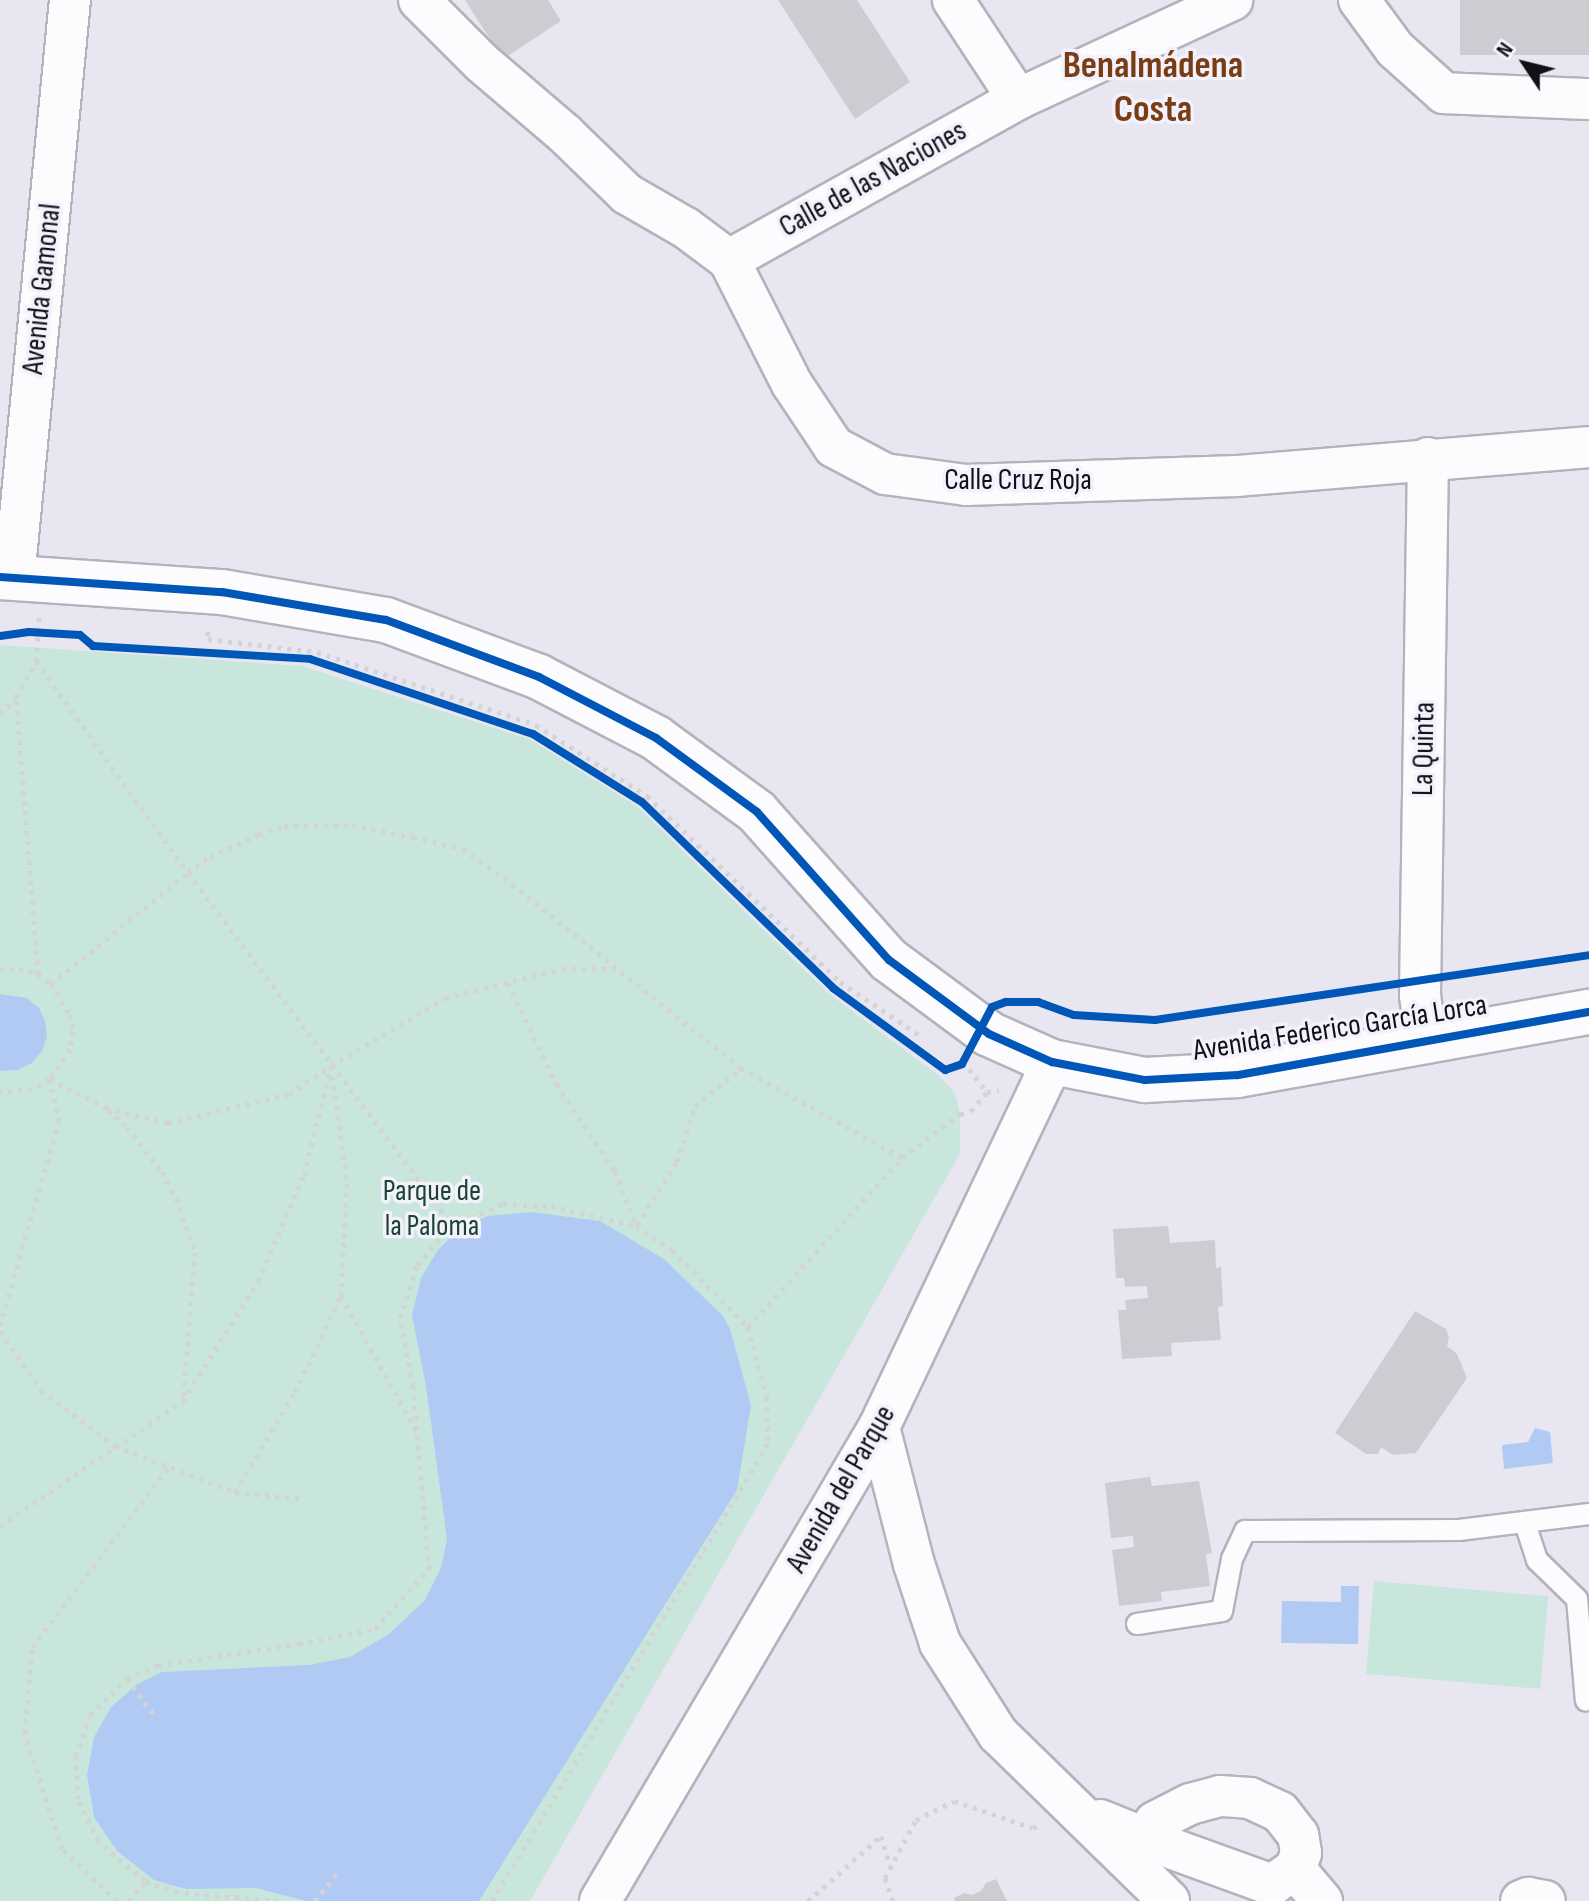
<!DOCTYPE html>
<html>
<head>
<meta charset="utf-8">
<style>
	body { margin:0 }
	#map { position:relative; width:1589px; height:1901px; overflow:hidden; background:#e8e7f1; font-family:"Sofia Sans Condensed",sans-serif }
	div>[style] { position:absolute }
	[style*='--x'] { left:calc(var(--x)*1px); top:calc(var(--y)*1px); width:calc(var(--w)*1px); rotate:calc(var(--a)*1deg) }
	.green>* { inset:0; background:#c8e6db; transform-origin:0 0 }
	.water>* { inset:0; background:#b1caf4 }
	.building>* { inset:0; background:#ccccd3; transform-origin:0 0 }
	.path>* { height:5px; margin-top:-2.5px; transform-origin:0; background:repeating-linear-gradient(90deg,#d4d3d6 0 4px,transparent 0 10px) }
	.roads { filter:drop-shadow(2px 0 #b4b3bb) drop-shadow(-2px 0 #b4b3bb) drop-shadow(0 2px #b4b3bb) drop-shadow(0 -2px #b4b3bb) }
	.service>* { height:20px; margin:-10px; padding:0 10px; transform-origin:10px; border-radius:10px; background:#fcfbfd }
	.minor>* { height:40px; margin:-20px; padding:0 20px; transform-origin:20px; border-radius:20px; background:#fcfbfd }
	.tertiary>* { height:44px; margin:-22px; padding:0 22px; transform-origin:22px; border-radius:22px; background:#fcfbfd }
	.cycleway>* { height:8px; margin:-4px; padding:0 4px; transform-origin:4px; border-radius:4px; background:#0057b8 }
	span { translate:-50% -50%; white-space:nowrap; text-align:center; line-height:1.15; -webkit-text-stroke:7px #f2f1fc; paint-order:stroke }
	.street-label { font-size:30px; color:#101016 }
	.park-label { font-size:30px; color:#1a4431 }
	.district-label { font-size:38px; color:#7a3d13; font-weight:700 }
	.north { position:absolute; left:1485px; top:24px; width:80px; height:80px; -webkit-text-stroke:6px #f2f1fc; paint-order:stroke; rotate:305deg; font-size:22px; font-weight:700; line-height:32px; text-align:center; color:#101016 }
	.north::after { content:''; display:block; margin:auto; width:28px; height:36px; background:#101016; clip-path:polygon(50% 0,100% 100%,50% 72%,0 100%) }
</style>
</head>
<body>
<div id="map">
	<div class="green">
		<div style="clip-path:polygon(0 645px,302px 666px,529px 739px,638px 807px,828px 993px,938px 1075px,955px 1093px,960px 1114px,960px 1154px,530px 1901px,0 1901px)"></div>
		<div style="left:1374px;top:1581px;width:175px;height:93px;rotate:5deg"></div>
	</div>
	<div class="water">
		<div style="clip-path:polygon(0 994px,27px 998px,39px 1008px,45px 1021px,47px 1037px,42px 1051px,32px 1063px,18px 1070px,0 1071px)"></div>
		<div style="clip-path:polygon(531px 1212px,600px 1221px,664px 1259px,723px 1316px,730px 1329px,751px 1405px,737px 1490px,479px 1901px,306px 1901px,256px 1888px,186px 1889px,154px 1880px,117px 1851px,94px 1817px,87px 1775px,94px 1737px,111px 1707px,136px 1685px,162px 1672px,309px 1665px,350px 1657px,389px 1634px,425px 1600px,441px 1568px,447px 1539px,426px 1386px,412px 1315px,421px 1278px,438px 1250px,459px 1229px,488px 1216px)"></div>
		<div style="clip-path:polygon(1535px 1428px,1550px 1432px,1553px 1463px,1504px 1469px,1502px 1445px,1528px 1442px)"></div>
		<div style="clip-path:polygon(1341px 1586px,1359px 1586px,1358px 1644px,1281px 1643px,1282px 1601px,1341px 1602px)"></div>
	</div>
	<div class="building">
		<div style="clip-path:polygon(465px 0,548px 0,561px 21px,503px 59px)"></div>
		<div style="clip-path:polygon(778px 0,857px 0,910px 82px,855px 119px)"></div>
		<div style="left:1460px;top:0;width:129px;height:55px"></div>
		<div style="clip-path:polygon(1168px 1226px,1170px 1243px,1215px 1240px,1216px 1268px,1221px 1267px,1223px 1306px,1218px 1307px,1221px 1340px,1171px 1343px,1172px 1356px,1122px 1359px,1118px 1310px,1126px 1310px,1125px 1300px,1148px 1298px,1147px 1286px,1125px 1287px,1124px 1278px,1116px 1278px,1113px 1229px)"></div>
		<div style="clip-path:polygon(1415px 1311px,1446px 1329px,1449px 1338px,1447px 1346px,1457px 1354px,1467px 1378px,1416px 1453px,1393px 1455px,1381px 1447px,1378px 1454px,1366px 1454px,1335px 1433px)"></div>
		<div style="clip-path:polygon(1150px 1477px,1152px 1486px,1199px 1481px,1212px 1553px,1206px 1554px,1210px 1586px,1161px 1592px,1162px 1601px,1119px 1606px,1112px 1550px,1134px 1547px,1133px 1536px,1111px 1538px,1105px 1483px)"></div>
		<div style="clip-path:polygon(996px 1879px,1007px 1901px,955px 1901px,954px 1898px,964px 1893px,972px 1895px,981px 1891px,986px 1883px)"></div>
	</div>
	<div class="path">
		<div style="--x:208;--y:631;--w:8;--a:90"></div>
		<div style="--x:208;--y:639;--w:110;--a:6.8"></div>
		<div style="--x:317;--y:652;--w:231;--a:18.4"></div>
		<div style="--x:536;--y:725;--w:132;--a:32.6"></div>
		<div style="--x:647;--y:796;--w:268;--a:43.9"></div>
		<div style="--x:840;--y:982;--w:97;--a:33.7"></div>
		<div style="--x:36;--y:661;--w:261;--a:54.4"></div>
		<div style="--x:188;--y:873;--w:440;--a:53.1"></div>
		<div style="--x:0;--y:714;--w:23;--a:-47"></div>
		<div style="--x:0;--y:969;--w:19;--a:0"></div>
		<div style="--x:19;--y:969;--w:20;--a:15"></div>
		<div style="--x:38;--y:974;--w:16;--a:38"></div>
		<div style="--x:51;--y:984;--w:36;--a:58"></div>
		<div style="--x:70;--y:1014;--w:17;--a:80"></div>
		<div style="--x:73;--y:1031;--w:18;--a:99"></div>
		<div style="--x:70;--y:1049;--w:36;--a:124"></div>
		<div style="--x:50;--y:1079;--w:21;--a:151"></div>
		<div style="--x:32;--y:1089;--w:32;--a:175"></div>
		<div style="--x:38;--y:974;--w:278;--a:-94.5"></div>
		<div style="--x:16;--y:697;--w:41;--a:-60.9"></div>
		<div style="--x:36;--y:661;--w:44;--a:-86.1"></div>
		<div style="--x:508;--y:983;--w:112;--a:64.6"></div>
		<div style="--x:556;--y:1084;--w:105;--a:55.9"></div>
		<div style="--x:615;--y:1171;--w:58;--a:68.7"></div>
		<div style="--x:51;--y:984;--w:176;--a:-39"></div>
		<div style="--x:188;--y:873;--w:27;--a:-36"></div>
		<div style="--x:210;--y:857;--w:54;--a:-25.1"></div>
		<div style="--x:259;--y:834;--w:26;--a:-18"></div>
		<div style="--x:284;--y:826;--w:68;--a:-0.8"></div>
		<div style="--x:352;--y:825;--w:62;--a:11.1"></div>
		<div style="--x:413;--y:837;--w:51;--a:13.5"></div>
		<div style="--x:463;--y:849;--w:60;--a:35.5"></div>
		<div style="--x:512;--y:884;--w:294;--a:38.8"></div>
		<div style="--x:741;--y:1068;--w:184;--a:29.2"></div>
		<div style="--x:969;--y:1069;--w:29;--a:52"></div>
		<div style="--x:108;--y:1110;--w:25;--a:42"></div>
		<div style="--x:127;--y:1127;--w:57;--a:52.1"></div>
		<div style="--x:162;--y:1172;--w:30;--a:62"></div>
		<div style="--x:176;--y:1198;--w:57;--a:70.6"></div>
		<div style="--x:195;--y:1252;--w:148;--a:94.6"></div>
		<div style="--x:637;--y:1225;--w:75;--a:-57.6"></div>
		<div style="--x:677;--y:1162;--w:59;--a:-72.2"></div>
		<div style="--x:695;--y:1106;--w:60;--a:-39.6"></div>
		<div style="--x:0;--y:1326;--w:212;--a:-73.9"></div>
		<div style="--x:59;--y:1122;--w:44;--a:-101.8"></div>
		<div style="--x:50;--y:1079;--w:63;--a:27.4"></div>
		<div style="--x:106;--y:1108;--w:64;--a:13.6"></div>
		<div style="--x:168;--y:1123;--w:124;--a:-13.5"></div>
		<div style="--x:289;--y:1094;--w:50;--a:-33.7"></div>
		<div style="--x:331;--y:1066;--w:118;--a:82.2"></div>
		<div style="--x:347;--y:1183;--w:113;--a:93"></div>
		<div style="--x:341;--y:1296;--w:154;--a:60.8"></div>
		<div style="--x:748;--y:1327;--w:229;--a:-47.7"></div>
		<div style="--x:902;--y:1158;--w:73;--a:-37.2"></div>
		<div style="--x:960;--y:1114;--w:11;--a:-15"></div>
		<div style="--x:971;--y:1111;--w:25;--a:-50"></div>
		<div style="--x:987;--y:1092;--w:12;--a:-9"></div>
		<div style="--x:0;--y:1331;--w:72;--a:55.2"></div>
		<div style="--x:41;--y:1390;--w:93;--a:37.1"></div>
		<div style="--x:115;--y:1446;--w:129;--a:21"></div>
		<div style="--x:235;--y:1492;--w:117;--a:-59"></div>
		<div style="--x:295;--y:1392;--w:106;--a:-64.4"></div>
		<div style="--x:235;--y:1492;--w:68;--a:5.9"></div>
		<div style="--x:0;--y:1526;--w:222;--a:-34.3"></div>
		<div style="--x:183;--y:1401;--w:142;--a:-58"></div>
		<div style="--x:258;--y:1281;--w:116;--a:-66.5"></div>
		<div style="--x:304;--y:1175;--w:112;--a:-76.1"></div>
		<div style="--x:331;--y:1066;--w:133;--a:-30.8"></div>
		<div style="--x:445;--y:998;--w:121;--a:-13.9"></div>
		<div style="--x:562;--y:969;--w:55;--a:-1"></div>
		<div style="--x:127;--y:1678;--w:44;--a:54.2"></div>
		<div style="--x:117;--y:1901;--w:76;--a:-136.6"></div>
		<div style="--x:62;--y:1849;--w:122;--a:-107.7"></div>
		<div style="--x:25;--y:1733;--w:86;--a:-85.3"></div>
		<div style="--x:32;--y:1647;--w:226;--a:-52.7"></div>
		<div style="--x:129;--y:1901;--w:26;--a:-51"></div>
		<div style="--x:279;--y:1901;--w:101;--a:-174.9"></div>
		<div style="--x:178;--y:1892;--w:35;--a:-162"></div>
		<div style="--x:145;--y:1881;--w:62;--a:-139.6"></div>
		<div style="--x:98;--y:1841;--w:47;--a:-115.5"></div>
		<div style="--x:78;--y:1799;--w:43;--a:-92.7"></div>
		<div style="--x:76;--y:1756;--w:43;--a:-71.1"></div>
		<div style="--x:90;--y:1715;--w:52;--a:-45"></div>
		<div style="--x:127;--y:1678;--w:34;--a:-23"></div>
		<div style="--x:158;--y:1665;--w:143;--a:-8.5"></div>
		<div style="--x:299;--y:1644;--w:77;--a:-11.2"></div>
		<div style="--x:375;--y:1629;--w:81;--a:-48"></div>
		<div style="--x:429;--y:1569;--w:184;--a:-95"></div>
		<div style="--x:413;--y:1386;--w:69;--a:-100.8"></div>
		<div style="--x:400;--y:1318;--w:56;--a:-72.2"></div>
		<div style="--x:417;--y:1265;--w:53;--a:-48.8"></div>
		<div style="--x:452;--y:1225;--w:55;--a:-22.4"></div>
		<div style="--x:503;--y:1204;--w:48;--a:2.4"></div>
		<div style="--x:551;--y:1206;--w:87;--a:13.2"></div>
		<div style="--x:636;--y:1226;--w:43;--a:33.7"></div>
		<div style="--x:672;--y:1250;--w:108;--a:45.4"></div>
		<div style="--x:748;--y:1327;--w:73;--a:74.8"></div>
		<div style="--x:767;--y:1397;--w:47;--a:88.8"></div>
		<div style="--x:768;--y:1444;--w:534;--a:121.13"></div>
		<div style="--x:315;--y:1901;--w:40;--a:-51"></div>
		<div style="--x:808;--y:1901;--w:98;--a:-41.7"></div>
		<div style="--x:881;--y:1836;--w:31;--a:73"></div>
		<div style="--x:893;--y:1901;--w:24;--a:-109"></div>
		<div style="--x:885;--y:1878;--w:66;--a:-61.9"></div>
		<div style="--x:916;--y:1820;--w:42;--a:-26.6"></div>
		<div style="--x:954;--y:1801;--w:83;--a:18.9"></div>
		<div style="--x:1033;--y:1828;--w:8;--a:-30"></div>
	</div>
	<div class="roads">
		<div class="service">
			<div style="--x:1525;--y:1523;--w:39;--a:72"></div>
			<div style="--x:1537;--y:1560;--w:56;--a:44.3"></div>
			<div style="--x:1577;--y:1599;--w:102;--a:85"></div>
			<div style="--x:1137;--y:1624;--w:86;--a:-8.7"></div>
			<div style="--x:1222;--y:1611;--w:53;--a:-79.1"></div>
			<div style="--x:1232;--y:1559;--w:31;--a:-65"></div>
			<div style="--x:1245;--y:1531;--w:214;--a:-0.3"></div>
			<div style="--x:1459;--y:1530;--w:131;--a:-7"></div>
		</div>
		<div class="minor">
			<div style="--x:419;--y:0;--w:89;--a:45"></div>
			<div style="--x:482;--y:63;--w:108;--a:40.5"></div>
			<div style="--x:564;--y:133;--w:88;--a:44.1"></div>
			<div style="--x:627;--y:194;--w:68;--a:30"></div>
			<div style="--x:686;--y:228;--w:54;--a:36.7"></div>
			<div style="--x:729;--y:260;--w:139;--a:63.1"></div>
			<div style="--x:792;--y:384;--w:76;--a:56.3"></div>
			<div style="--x:834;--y:447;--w:58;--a:27.9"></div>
			<div style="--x:885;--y:474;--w:82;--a:7.7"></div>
			<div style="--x:966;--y:485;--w:271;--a:-1.9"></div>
			<div style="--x:1237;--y:476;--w:353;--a:-4.7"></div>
			<div style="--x:953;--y:0;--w:118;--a:56.7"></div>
			<div style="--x:1359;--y:0;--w:61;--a:53.7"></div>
			<div style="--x:1395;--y:49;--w:66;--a:41.9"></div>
			<div style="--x:1444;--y:93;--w:145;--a:2.4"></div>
			<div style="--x:729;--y:260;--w:331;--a:-29.1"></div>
			<div style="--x:1018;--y:99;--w:236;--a:-24.8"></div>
			<div style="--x:14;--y:578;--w:581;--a:-84.47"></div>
			<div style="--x:1426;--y:1040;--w:45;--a:-97.6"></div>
			<div style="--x:1420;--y:995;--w:537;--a:-89.15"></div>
			<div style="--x:879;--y:1427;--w:141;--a:75.7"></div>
			<div style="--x:914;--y:1564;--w:83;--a:71.8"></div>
			<div style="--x:940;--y:1643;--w:108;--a:57.5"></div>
			<div style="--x:998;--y:1734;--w:239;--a:44.3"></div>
			<div style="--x:1100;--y:1820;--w:64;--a:22.1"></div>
			<div style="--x:1159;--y:1844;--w:120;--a:19.9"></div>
			<div style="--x:1272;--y:1885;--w:28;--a:-35"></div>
			<div style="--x:1295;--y:1869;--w:17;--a:-69"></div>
			<div style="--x:1301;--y:1853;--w:18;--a:-99"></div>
			<div style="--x:1298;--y:1835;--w:29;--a:-128"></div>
			<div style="--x:1280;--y:1812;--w:33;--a:-155"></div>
			<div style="--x:1250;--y:1798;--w:30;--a:-176"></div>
			<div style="--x:1220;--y:1796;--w:31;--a:165"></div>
			<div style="--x:1190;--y:1804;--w:39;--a:153"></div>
			<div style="--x:1155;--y:1822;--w:9;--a:126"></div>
			<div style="--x:1150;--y:1829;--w:17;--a:59"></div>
			<div style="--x:1295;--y:1869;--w:42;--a:49.8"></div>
			<div style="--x:600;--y:1901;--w:550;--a:-59.52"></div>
			<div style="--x:879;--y:1427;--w:404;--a:-64.6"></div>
			<div style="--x:1521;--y:1901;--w:8;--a:-23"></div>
			<div style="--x:1528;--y:1898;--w:17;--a:10"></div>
		</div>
		<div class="tertiary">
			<div style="--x:0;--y:577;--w:223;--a:3.9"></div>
			<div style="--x:222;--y:592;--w:166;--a:9.7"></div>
			<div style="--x:386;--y:620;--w:163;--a:20.4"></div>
			<div style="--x:539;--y:677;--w:132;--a:27.5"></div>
			<div style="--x:656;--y:738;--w:125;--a:36.2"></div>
			<div style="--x:757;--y:812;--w:198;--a:48.3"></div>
			<div style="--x:889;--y:960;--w:124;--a:36.5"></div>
			<div style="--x:989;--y:1034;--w:69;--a:24"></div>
			<div style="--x:1052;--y:1062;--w:95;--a:11"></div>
			<div style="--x:1145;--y:1080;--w:93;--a:-3.1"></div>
			<div style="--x:1238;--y:1075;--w:357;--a:-10.2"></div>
		</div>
	</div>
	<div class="cycleway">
		<div style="--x:0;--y:577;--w:223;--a:3.9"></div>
		<div style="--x:222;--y:592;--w:166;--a:9.7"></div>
		<div style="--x:386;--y:620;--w:163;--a:20.4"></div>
		<div style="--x:539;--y:677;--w:132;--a:27.5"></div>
		<div style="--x:656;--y:738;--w:125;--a:36.2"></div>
		<div style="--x:757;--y:812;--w:198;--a:48.3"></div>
		<div style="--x:889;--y:960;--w:124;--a:36.5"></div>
		<div style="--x:989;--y:1034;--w:69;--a:24"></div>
		<div style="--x:1052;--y:1062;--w:95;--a:11"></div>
		<div style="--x:1145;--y:1080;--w:93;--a:-3.1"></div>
		<div style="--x:1238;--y:1075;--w:357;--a:-10.2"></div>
		<div style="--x:0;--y:636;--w:29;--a:-8"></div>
		<div style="--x:29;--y:632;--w:51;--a:3.4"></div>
		<div style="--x:80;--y:635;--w:17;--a:40"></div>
		<div style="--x:93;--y:646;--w:217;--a:3.4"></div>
		<div style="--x:310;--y:659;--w:235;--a:18.6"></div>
		<div style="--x:533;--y:734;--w:128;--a:32"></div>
		<div style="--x:642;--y:802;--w:267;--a:44.2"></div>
		<div style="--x:833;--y:988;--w:139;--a:36.2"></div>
		<div style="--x:945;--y:1070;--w:18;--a:-19"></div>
		<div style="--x:962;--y:1064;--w:64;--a:-62.2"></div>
		<div style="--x:992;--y:1007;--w:15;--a:-20"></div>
		<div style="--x:1006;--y:1002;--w:32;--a:0"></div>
		<div style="--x:1038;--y:1002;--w:38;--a:20"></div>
		<div style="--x:1074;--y:1015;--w:81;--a:3.5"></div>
		<div style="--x:1155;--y:1020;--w:439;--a:-8.5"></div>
	</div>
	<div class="street-label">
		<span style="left:873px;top:179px;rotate:-29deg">Calle de las Naciones</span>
		<span style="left:42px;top:289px;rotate:-84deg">Avenida Gamonal</span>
		<span style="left:1018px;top:480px">Calle Cruz Roja</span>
		<span style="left:1424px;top:749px;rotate:-89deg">La Quinta</span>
		<span style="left:1340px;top:1028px;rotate:-9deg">Avenida Federico García Lorca</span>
		<span style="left:841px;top:1489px;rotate:-60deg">Avenida del Parque</span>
	</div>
	<div class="park-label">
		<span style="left:432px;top:1208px">Parque de<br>la Paloma</span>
	</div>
	<div class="district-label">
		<span style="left:1153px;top:88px">Benalmádena<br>Costa</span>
	</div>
	<div class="north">N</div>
</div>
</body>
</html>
